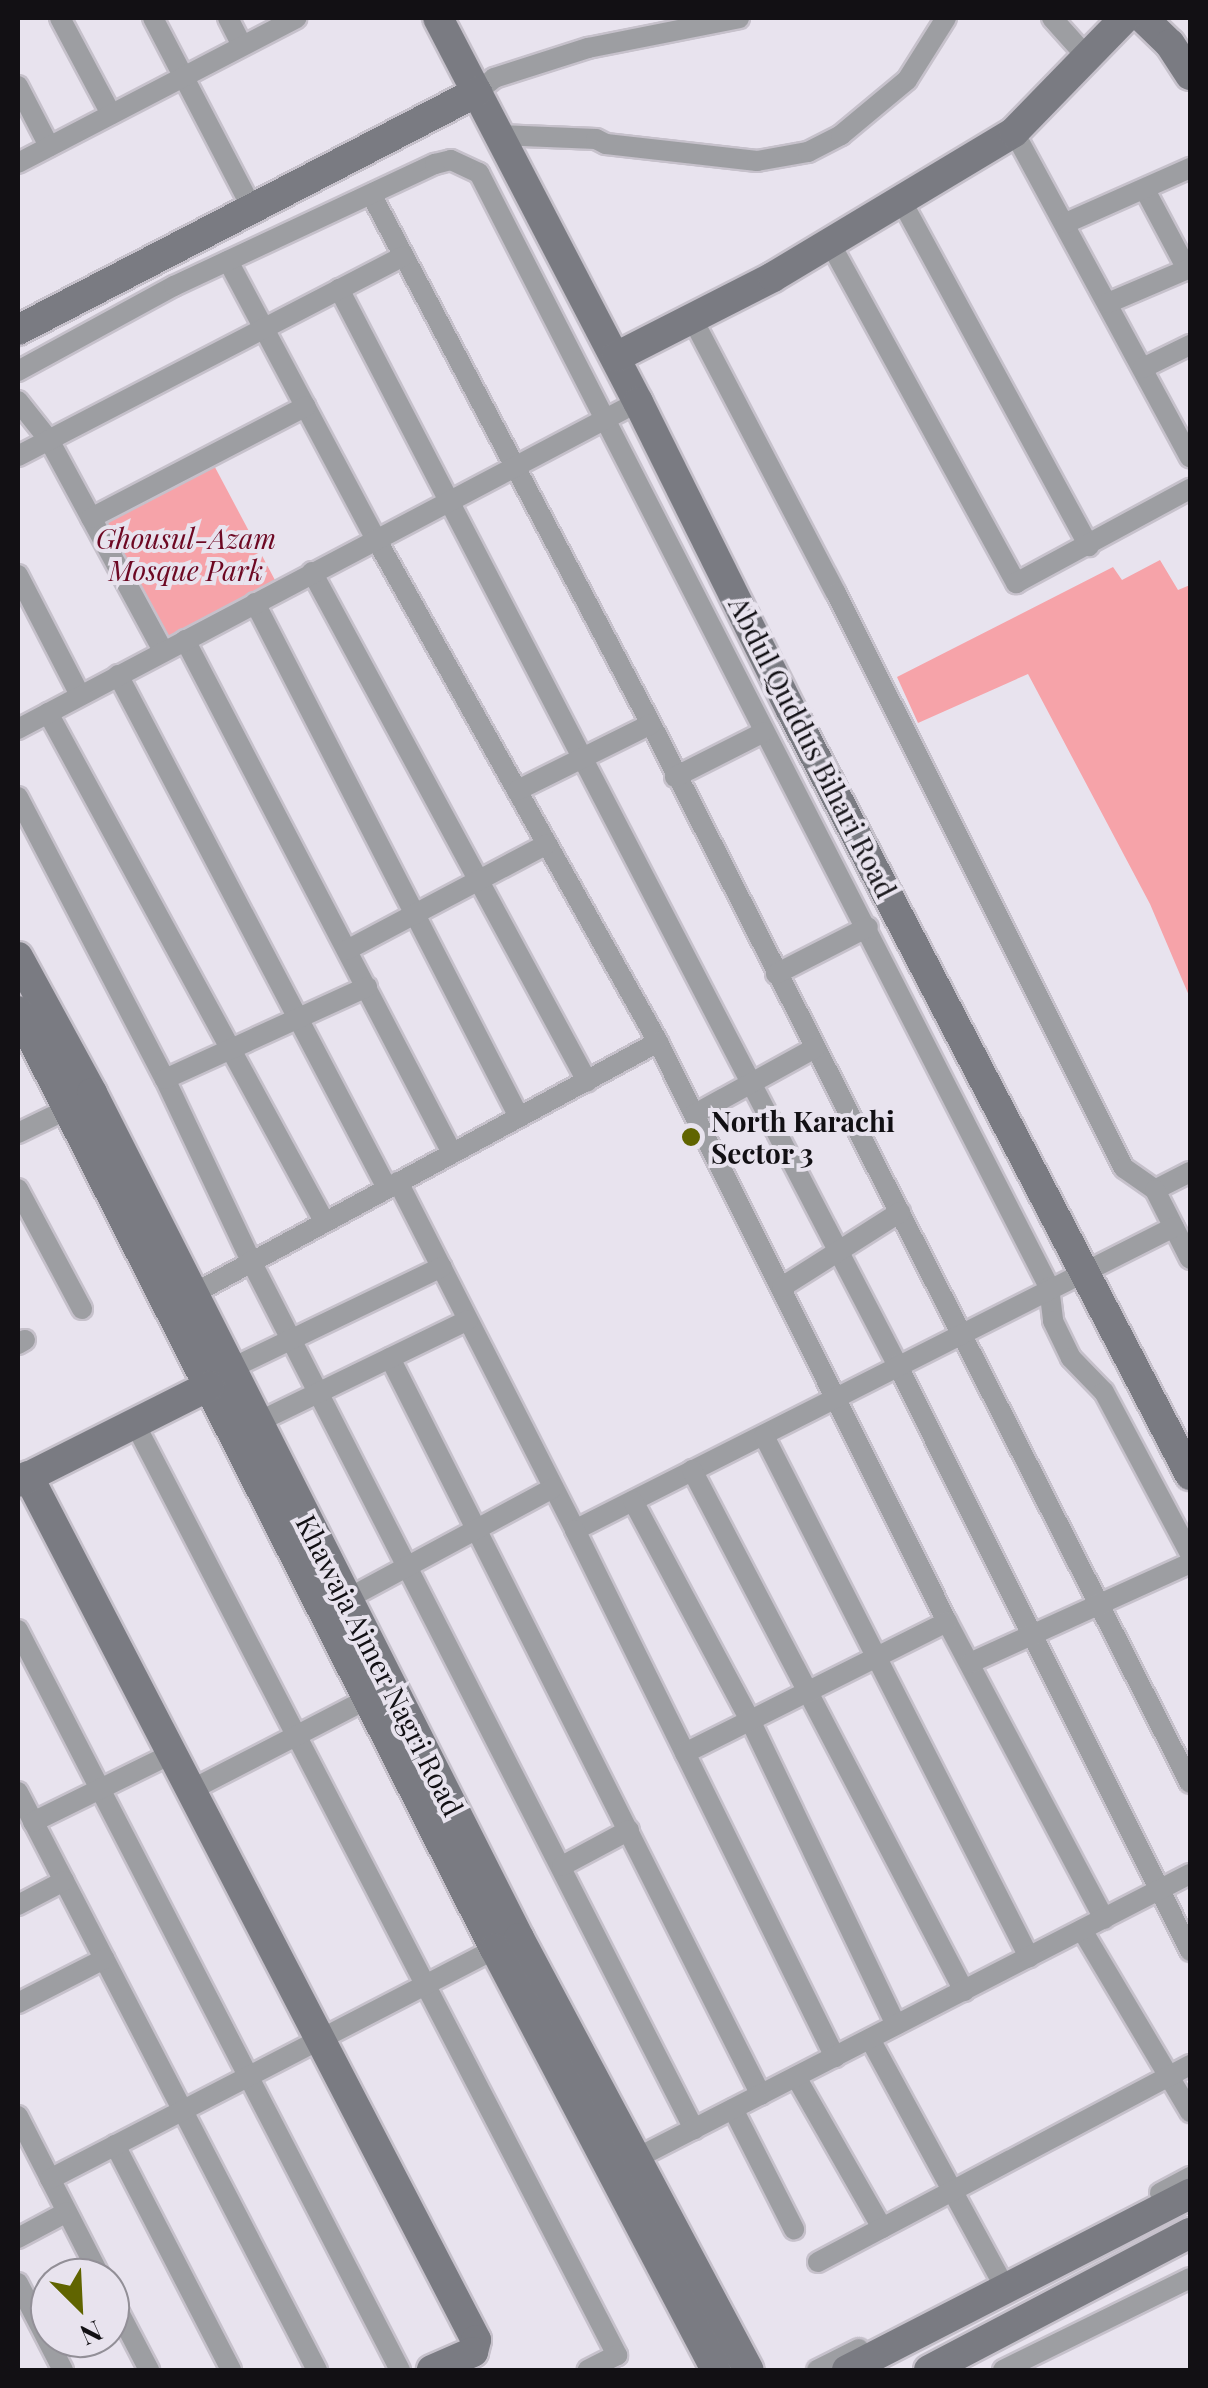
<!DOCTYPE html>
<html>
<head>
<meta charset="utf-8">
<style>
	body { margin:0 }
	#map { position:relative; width:1208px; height:2388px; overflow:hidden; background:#e8e3ee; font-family:"Playfair Display",serif }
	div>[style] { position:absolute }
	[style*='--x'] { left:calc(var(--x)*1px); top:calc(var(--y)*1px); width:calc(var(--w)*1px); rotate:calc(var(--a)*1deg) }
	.green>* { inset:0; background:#f6a3a9; transform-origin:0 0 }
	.roads { filter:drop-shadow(2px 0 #c6c1cb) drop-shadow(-2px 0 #c6c1cb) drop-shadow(0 2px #c6c1cb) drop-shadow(0 -2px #c6c1cb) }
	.street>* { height:20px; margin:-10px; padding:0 10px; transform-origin:10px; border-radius:10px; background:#9d9ea2 }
	.secondary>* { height:30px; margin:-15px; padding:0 15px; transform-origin:15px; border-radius:15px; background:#7a7b82 }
	.dots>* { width:28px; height:28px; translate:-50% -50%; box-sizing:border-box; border:5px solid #e8e3ee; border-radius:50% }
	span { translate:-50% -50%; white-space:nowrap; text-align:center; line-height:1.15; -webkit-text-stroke:8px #e8e3ee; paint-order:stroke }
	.park-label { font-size:28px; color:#6d0823; font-style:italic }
	.street-label { font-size:28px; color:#121014 }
	.poi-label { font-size:28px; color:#121014; font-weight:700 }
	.left { translate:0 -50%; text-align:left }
	.frame { position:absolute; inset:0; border:20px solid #121014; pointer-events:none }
	.north { position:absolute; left:30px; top:2258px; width:100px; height:100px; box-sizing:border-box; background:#e8e3ee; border:2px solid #928f97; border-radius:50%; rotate:156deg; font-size:28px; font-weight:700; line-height:40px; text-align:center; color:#121014 }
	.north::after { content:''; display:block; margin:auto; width:35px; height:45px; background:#606400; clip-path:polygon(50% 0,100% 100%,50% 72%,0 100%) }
</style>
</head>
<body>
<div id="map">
	<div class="green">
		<div style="left:209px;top:456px;width:151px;height:133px;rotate:62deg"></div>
		<div style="clip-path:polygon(1160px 560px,1178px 590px,1190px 585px,1190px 998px,1150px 904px,1028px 674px,918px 723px,897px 677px,1113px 567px,1122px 580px)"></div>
	</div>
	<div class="roads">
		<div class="street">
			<div style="--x:60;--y:18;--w:109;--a:62"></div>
			<div style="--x:153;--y:18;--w:214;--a:62.5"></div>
			<div style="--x:228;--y:18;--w:31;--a:63"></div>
			<div style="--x:1052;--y:18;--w:52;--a:48.1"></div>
			<div style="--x:18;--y:86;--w:68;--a:62.7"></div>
			<div style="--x:477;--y:92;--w:22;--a:-39"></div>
			<div style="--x:494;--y:78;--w:99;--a:-17.7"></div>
			<div style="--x:588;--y:48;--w:154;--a:-11.2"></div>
			<div style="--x:1014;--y:132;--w:370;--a:61.6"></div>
			<div style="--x:499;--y:135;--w:97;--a:2.4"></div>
			<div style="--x:596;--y:139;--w:11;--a:27"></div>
			<div style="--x:606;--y:144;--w:152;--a:6.4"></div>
			<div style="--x:757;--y:161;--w:52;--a:-10"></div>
			<div style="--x:808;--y:152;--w:37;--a:-27"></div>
			<div style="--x:841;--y:135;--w:86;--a:-39.8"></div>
			<div style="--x:907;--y:80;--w:73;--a:-57.8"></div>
			<div style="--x:18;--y:163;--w:314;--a:-27.5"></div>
			<div style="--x:1145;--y:190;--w:89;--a:62"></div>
			<div style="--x:371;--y:194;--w:599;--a:62.15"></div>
			<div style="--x:651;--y:724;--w:1188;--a:63.03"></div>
			<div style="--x:901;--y:200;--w:394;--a:61.5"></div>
			<div style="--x:1066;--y:223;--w:136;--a:-23.9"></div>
			<div style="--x:830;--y:243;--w:388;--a:61.3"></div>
			<div style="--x:1016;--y:583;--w:198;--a:-28.4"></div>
			<div style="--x:228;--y:261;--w:315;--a:62"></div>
			<div style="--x:376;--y:539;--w:577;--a:60.72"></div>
			<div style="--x:658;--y:1042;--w:648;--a:63.51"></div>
			<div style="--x:947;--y:1622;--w:336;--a:62.1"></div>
			<div style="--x:339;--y:289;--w:1211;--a:62.57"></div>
			<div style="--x:897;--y:1364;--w:656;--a:63.47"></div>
			<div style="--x:1108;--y:303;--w:89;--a:-23.1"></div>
			<div style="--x:692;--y:318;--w:310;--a:62.4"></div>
			<div style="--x:836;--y:593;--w:643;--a:63.4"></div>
			<div style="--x:1124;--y:1168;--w:38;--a:35"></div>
			<div style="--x:1143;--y:368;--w:52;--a:-26.1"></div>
			<div style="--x:18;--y:371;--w:178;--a:-28.6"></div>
			<div style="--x:174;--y:286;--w:288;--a:-25.1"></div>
			<div style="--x:435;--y:164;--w:16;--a:-14"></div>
			<div style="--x:451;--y:160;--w:31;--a:25"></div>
			<div style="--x:479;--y:173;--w:1251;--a:62.9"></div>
			<div style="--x:1049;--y:1287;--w:34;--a:83"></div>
			<div style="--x:1053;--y:1321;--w:41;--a:64.1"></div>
			<div style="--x:1071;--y:1358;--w:47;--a:45.9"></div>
			<div style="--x:1104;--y:1392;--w:183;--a:62"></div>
			<div style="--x:18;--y:401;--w:50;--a:51.5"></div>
			<div style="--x:49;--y:440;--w:240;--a:61.6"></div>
			<div style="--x:18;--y:456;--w:433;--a:-27.4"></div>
			<div style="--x:91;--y:518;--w:242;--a:-27.5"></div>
			<div style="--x:312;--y:572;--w:579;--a:61.62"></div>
			<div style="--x:18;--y:575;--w:135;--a:62.7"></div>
			<div style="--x:255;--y:603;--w:578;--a:62.81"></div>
			<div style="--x:185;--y:640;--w:578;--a:62.5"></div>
			<div style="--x:118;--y:675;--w:579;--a:62.33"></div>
			<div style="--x:48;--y:713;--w:578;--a:61.48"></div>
			<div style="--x:18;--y:729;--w:701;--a:-27.81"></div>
			<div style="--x:675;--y:777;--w:100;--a:-26.8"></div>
			<div style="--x:518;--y:790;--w:148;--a:-26.4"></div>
			<div style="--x:18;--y:797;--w:318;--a:62.5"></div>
			<div style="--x:165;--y:1079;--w:201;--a:64.7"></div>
			<div style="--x:251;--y:1261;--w:975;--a:62.96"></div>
			<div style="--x:347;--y:950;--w:226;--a:-27.9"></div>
			<div style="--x:776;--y:974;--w:103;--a:-27.1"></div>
			<div style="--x:165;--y:1079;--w:222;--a:-24.5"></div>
			<div style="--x:695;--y:1114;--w:137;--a:-28.8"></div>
			<div style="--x:18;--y:1133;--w:58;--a:-25.7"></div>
			<div style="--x:1190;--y:1172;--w:39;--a:153"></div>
			<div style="--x:1155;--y:1190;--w:77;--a:63.1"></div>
			<div style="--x:398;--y:1182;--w:390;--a:63"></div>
			<div style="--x:575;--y:1530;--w:671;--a:-26.83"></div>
			<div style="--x:18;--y:1189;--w:136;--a:61.9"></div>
			<div style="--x:782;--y:1287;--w:140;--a:-32.4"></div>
			<div style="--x:191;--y:1295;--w:531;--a:-28.45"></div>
			<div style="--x:18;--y:1344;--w:8;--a:-30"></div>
			<div style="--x:390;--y:1358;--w:825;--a:63.28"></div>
			<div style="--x:230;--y:1369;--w:235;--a:-25.7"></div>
			<div style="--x:134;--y:1422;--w:1051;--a:62.63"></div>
			<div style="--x:617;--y:2355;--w:33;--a:153"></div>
			<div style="--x:258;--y:1422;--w:233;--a:-25.9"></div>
			<div style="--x:764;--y:1436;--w:585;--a:63.04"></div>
			<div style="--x:692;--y:1470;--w:588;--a:62.43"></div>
			<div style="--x:633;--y:1501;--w:248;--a:61.9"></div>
			<div style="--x:750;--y:1720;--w:338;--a:64.4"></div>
			<div style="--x:575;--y:1530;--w:588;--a:63.74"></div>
			<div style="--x:347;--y:1599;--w:234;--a:-28.3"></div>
			<div style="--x:18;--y:1630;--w:833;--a:62.7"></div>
			<div style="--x:970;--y:1663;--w:242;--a:-24.4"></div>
			<div style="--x:685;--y:1753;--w:293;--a:-26.6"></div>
			<div style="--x:191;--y:1790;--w:198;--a:-27.3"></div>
			<div style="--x:18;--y:1792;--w:651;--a:62.65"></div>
			<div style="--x:33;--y:1822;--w:156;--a:-26.2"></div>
			<div style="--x:562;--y:1866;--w:76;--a:-28.2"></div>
			<div style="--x:18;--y:1905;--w:52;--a:-27.6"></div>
			<div style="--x:1082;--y:1930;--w:212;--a:59.3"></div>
			<div style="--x:18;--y:2003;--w:97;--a:-27.1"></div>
			<div style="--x:870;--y:2039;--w:285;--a:61.5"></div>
			<div style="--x:796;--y:2077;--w:174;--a:60.3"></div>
			<div style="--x:733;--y:2109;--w:135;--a:63.1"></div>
			<div style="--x:18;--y:2116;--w:182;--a:62.9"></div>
			<div style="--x:115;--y:2145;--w:253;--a:62.7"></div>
			<div style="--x:635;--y:2159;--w:624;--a:-27.18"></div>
			<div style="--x:50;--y:2179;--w:501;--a:-27.33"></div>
			<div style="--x:1160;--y:2193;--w:34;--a:-28"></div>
			<div style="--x:18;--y:2238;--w:55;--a:-28"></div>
			<div style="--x:818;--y:2262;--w:421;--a:-27.9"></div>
			<div style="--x:18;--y:2283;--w:98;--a:62.7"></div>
			<div style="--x:110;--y:2295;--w:85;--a:62.5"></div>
			<div style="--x:817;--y:2370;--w:47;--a:-26.6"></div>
			<div style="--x:1003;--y:2370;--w:208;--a:-26.2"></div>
		</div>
		<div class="secondary">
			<div style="--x:438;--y:18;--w:433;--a:62.5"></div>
			<div style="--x:638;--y:402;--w:344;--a:63.6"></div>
			<div style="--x:791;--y:710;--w:863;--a:62.45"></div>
			<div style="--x:1143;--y:18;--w:37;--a:44"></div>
			<div style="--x:1170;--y:44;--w:37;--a:57"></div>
			<div style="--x:18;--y:330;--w:517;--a:-27.41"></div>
			<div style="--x:616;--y:357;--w:176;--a:-27"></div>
			<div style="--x:773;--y:277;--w:281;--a:-31"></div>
			<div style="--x:1014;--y:132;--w:159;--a:-45.8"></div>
			<div style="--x:18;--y:957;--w:155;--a:61.4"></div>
			<div style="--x:92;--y:1093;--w:947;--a:63.19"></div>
			<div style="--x:519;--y:1938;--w:489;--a:62"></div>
			<div style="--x:18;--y:1011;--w:1052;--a:63.05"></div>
			<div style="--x:495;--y:1949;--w:475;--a:62.3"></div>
			<div style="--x:28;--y:1476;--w:973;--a:62.59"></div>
			<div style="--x:476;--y:2340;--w:12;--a:104"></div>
			<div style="--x:473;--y:2352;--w:45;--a:156.3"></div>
			<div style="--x:18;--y:1482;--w:214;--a:-26.7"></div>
			<div style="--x:847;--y:2370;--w:386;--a:-27.2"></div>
			<div style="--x:929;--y:2370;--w:295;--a:-27.7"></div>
		</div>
	</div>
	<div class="dots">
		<div style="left:691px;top:1137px;background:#606400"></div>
	</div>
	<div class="park-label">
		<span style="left:186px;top:554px">Ghousul-Azam<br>Mosque Park</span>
	</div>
	<div class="street-label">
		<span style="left:813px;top:747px;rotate:63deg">Abdul Quddus Bihari Road</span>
		<span style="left:380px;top:1665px;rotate:63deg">Khawaja Ajmer Nagri Road</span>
	</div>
	<div class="poi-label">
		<span class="left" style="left:711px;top:1137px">North Karachi<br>Sector 3</span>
	</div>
	<div class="frame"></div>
	<div class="north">N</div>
</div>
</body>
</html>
